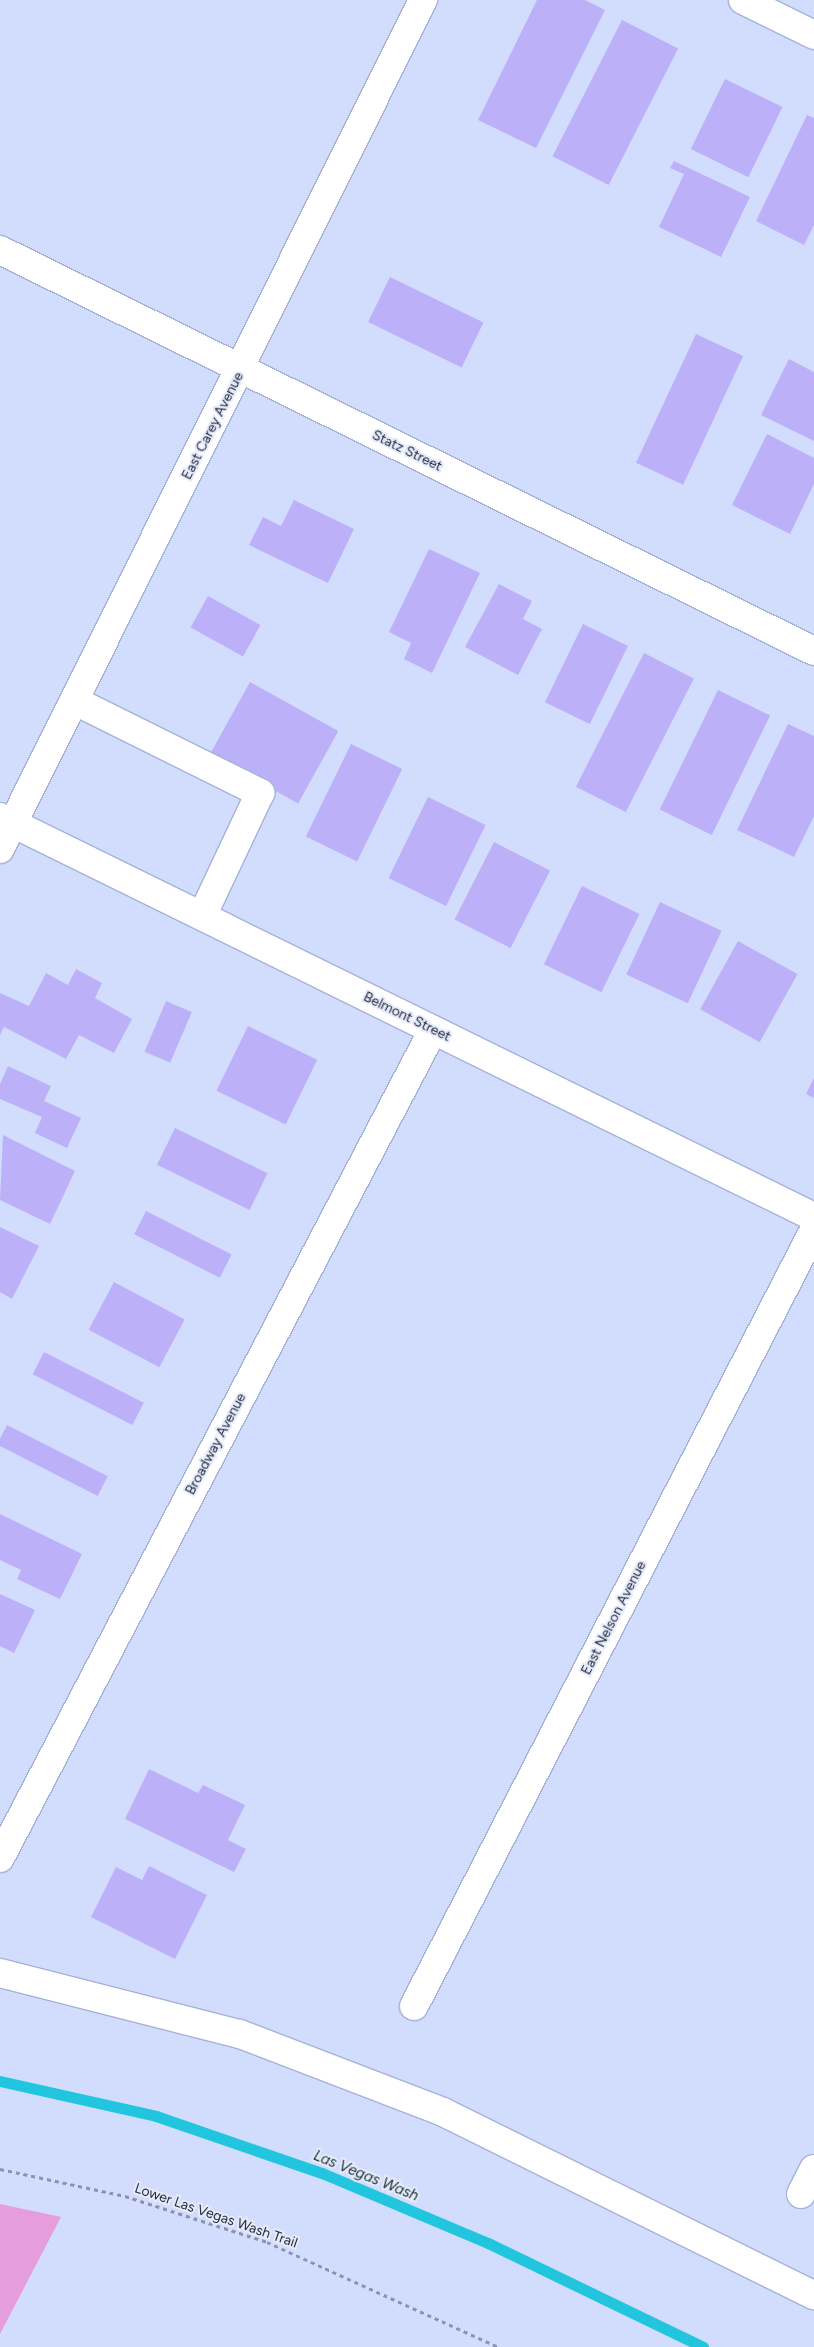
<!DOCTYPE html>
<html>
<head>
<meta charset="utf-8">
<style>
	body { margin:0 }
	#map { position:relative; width:814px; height:2347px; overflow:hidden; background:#d2ddfd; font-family:Figtree,sans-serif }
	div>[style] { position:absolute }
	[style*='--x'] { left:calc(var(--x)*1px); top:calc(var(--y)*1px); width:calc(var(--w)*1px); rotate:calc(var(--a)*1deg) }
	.green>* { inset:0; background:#e59ddc }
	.stream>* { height:11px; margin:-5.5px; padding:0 5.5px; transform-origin:5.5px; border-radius:5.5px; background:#21c6de }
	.building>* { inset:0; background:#bcb1f9; transform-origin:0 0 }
	.path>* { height:3px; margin-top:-1.5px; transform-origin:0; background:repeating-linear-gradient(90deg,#8c94ad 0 4px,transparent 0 8px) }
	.roads { filter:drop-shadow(1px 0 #a5b2d8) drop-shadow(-1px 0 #a5b2d8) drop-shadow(0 1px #a5b2d8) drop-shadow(0 -1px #a5b2d8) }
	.minor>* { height:28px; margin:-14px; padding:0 14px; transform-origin:14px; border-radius:14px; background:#fff }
	.major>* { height:28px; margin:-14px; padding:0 14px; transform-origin:14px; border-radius:14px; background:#fff }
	span { translate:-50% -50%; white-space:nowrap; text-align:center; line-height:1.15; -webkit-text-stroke:4px #e5ebfb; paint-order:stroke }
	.street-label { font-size:14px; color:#272c3c }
	.water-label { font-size:15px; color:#172f33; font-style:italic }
</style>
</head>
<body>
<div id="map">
	<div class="green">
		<div style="clip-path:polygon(0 2204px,61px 2217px,0 2334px)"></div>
	</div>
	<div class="stream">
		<div style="--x:0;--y:2081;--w:160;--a:12.6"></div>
		<div style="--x:156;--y:2116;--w:176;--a:19"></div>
		<div style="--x:322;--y:2173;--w:180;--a:22.9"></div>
		<div style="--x:488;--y:2243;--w:239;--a:25.8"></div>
	</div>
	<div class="building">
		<div style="clip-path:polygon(537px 0,585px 0,605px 10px,536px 148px,478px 120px)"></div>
		<div style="left:622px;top:20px;width:63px;height:153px;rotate:27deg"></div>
		<div style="left:725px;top:79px;width:64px;height:78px;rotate:26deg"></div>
		<div style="clip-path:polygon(807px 115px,814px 118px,814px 225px,804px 245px,756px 221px)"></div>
		<div style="clip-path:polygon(674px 161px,750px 197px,721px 257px,659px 227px,684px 174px,670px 168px)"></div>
		<div style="left:390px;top:277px;width:104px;height:50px;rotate:26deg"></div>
		<div style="left:696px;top:334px;width:52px;height:142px;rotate:25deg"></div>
		<div style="clip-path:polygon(789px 359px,814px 372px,814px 441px,761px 415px)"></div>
		<div style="clip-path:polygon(767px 434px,814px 458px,814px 484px,790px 534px,732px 505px)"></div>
		<div style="clip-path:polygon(294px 500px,354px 529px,328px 583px,249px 545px,263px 517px,281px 526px)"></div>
		<div style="clip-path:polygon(429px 549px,480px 573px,432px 673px,404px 659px,411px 643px,389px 632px)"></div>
		<div style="clip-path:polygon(499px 584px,532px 601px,523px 619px,542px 629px,518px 675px,465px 647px)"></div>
		<div style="left:208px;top:596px;width:60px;height:36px;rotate:29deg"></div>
		<div style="left:583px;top:624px;width:50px;height:87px;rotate:26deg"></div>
		<div style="left:644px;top:653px;width:56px;height:150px;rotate:27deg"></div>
		<div style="left:250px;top:682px;width:101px;height:83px;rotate:29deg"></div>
		<div style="left:718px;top:690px;width:58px;height:133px;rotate:26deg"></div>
		<div style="clip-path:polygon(788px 724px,814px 736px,814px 816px,794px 857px,737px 830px)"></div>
		<div style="left:351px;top:744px;width:57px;height:103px;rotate:26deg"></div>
		<div style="left:428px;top:797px;width:64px;height:90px;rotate:26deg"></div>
		<div style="left:494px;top:842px;width:63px;height:87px;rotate:27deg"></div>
		<div style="left:582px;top:886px;width:64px;height:87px;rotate:26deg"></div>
		<div style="left:660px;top:902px;width:68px;height:80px;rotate:25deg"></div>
		<div style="left:738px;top:941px;width:68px;height:78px;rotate:29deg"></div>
		<div style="clip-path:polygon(76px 969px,102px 983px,95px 998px,132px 1019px,114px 1053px,79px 1035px,66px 1059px,4px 1027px,0 1035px,0 993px,29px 1006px,46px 973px,68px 985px)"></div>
		<div style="left:166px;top:1001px;width:28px;height:55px;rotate:23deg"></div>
		<div style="left:248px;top:1026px;width:77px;height:72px;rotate:26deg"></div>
		<div style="clip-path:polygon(8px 1066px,51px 1086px,44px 1101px,81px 1118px,67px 1148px,35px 1133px,42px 1117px,0 1099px,0 1084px)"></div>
		<div style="clip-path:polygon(814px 1078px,814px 1098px,806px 1094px)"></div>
		<div style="left:175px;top:1128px;width:103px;height:41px;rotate:26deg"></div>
		<div style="clip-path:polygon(3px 1135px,75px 1171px,50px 1224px,0 1200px)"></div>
		<div style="left:146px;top:1211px;width:96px;height:26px;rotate:27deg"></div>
		<div style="clip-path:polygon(0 1227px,39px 1246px,12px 1299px,0 1292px)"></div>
		<div style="left:114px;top:1282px;width:80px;height:54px;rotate:28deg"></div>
		<div style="left:44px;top:1352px;width:112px;height:25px;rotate:27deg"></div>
		<div style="left:7px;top:1425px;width:113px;height:22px;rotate:27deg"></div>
		<div style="clip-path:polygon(0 1514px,82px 1554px,60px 1599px,17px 1579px,21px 1570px,0 1560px)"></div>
		<div style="clip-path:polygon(0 1594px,35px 1610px,14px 1653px,0 1646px)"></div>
		<div style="clip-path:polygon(149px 1769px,198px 1793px,203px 1785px,245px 1805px,228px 1840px,246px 1849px,234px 1872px,125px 1819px)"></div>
		<div style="clip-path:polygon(149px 1866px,207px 1895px,175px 1959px,91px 1917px,116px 1867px,142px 1880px)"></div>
	</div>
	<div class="path">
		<div style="--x:0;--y:2169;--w:128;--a:12.2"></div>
		<div style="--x:125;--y:2196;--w:149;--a:17.9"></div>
		<div style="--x:267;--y:2242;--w:254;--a:24.4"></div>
	</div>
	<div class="roads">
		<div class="minor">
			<div style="--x:743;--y:0;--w:79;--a:26.2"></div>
			<div style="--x:0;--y:250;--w:907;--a:26.23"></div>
			<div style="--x:75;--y:701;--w:207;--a:26.4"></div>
			<div style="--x:260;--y:793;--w:136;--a:115.2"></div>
			<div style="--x:0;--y:817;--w:907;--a:26.17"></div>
			<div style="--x:0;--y:1858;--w:934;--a:-62.39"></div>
			<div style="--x:0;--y:1973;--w:248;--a:14.3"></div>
			<div style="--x:240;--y:2034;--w:217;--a:21"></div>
			<div style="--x:443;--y:2112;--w:414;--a:26.3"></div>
			<div style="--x:414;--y:2006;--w:873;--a:-62.73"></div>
			<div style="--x:801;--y:2194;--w:28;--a:-63"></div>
		</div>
		<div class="major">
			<div style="--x:0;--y:849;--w:949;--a:-63.52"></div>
		</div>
	</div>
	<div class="street-label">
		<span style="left:213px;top:426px;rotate:-63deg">East Carey Avenue</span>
		<span style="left:407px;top:451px;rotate:26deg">Statz Street</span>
		<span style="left:407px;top:1017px;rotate:26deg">Belmont Street</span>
		<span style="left:216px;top:1444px;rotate:-62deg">Broadway Avenue</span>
		<span style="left:614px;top:1618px;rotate:-63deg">East Nelson Avenue</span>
		<span style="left:216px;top:2216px;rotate:19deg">Lower Las Vegas Wash Trail</span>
	</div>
	<div class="water-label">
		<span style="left:366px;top:2176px;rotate:22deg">Las Vegas Wash</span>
	</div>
</div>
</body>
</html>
